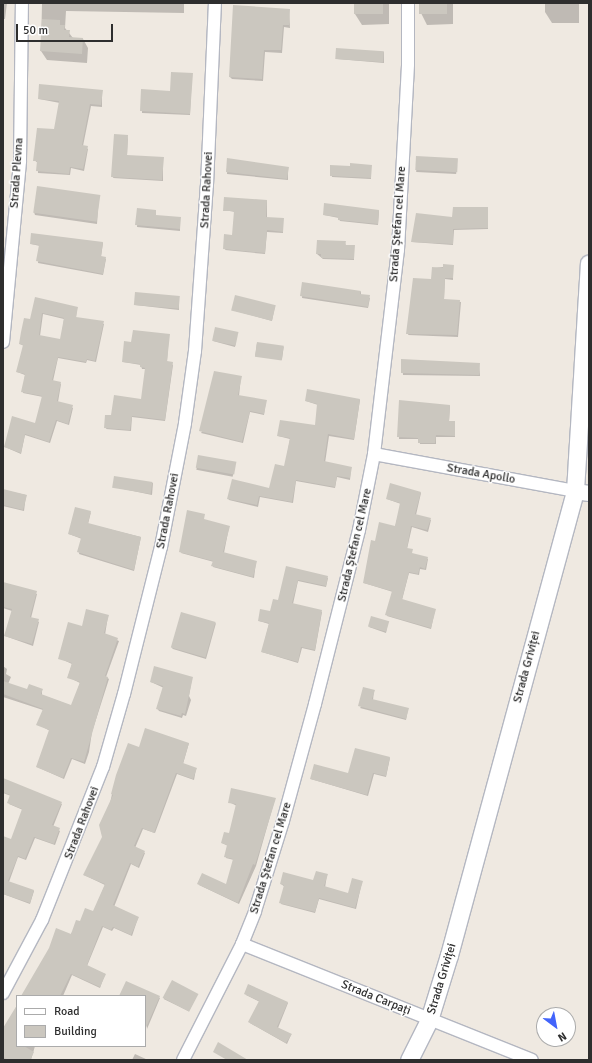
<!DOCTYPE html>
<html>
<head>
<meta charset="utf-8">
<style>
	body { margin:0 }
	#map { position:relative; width:592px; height:1063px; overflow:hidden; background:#efe9e1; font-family:Signika,sans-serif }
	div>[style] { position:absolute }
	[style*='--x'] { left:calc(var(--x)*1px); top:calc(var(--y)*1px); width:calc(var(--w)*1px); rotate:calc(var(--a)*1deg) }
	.shadow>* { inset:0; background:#0003; transform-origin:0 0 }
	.building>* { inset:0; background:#cbc7bf; transform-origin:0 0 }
	.roads { filter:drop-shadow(1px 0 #b4b7c1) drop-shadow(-1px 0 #b4b7c1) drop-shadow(0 1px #b4b7c1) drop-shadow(0 -1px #b4b7c1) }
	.minor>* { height:12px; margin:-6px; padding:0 6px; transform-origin:6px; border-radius:6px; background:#fff }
	.tertiary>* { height:15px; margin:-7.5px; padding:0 7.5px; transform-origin:7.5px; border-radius:7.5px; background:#fff }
	.secondary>* { height:17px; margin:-8.5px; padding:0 8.5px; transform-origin:8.5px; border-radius:8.5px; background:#fff }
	span { translate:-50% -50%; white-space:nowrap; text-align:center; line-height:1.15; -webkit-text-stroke:3px #fff; paint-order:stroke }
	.street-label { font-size:12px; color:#2e2e2e }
	.frame { position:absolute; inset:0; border:4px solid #2e2e2e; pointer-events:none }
	.legend { position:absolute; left:16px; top:995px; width:130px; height:52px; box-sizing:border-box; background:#fff; border:1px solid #ababab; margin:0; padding:5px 7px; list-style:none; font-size:12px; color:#2e2e2e }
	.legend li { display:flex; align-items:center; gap:8px; height:20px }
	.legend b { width:20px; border:1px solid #ababab }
	.north { position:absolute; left:536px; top:1007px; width:40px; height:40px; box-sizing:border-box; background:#fff; border:1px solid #ababab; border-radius:50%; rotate:148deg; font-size:11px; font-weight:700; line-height:16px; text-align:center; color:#2e2e2e }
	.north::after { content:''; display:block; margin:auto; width:14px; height:18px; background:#4264fb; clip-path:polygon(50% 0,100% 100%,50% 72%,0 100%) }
	.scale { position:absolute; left:16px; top:24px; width:97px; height:18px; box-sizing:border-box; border:2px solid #2e2e2e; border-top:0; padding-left:5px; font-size:12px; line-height:14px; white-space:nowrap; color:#2e2e2e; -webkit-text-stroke:3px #fff; paint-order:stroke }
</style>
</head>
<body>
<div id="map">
	<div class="shadow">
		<div style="clip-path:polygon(3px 3px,7px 3px,5px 19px,3px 19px)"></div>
		<div style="clip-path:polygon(42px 3px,184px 3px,184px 13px,66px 11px,65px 28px,73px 38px,83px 39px,88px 48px,87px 63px,47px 60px,41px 51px)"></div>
		<div style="clip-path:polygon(355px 3px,389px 3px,389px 24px,362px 25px,355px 14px)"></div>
		<div style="clip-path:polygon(420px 3px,453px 3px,453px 24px,427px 25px,421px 13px)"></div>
		<div style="clip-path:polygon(545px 3px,579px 3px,579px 23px,552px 23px,545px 12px)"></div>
		<div style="clip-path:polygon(289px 10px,290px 28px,284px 27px,282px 53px,265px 52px,263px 81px,232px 79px,230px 77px)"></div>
		<div style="clip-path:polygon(384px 52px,384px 63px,337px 59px)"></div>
		<div style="clip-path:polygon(192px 74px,190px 115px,142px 113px,142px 90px,171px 92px)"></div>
		<div style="clip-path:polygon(102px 91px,102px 107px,91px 106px,83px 146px,88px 149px,84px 171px,71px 168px,70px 175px,38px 173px,38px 163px,34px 160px,55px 130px,60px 103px,39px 99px)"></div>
		<div style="clip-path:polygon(128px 136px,127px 156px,163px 158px,163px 181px,113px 178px)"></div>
		<div style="left:417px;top:157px;width:40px;height:15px;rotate:3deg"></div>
		<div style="clip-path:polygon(228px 159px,288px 168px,288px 180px,227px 174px)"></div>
		<div style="clip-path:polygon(331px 166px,371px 166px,371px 179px,332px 177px)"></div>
		<div style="clip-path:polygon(99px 196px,97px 224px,35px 215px,34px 212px)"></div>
		<div style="clip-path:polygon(267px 201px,267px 218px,283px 219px,283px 233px,267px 232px,265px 254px,225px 250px,233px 236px,235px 212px,224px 210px)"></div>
		<div style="clip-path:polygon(487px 208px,488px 229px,454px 230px,453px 245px,412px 242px,453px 218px)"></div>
		<div style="clip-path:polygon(138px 209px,156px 211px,156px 216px,180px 218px,180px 231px,137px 227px)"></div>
		<div style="clip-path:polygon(379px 211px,378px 225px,340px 221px,339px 218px,324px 215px)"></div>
		<div style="clip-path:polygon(317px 241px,345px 242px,346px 246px,354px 246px,354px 260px,323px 259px,317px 254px)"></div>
		<div style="clip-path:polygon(103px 243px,101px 257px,106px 259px,103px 275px,38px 263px,40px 246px,31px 244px)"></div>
		<div style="clip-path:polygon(453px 266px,453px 280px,445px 279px,444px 300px,461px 302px,458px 337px,408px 335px,432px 280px,433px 268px)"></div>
		<div style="clip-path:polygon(303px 283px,361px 292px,361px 295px,370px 298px,368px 308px,302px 298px)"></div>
		<div style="clip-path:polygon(179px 297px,179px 310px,135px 305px)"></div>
		<div style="clip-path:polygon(evenodd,36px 298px,77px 308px,76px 318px,104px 324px,96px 362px,87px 360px,86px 363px,58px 358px,53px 381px,61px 384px,58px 402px,73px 408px,69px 425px,57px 421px,50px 443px,25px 435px,21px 454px,5px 447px,36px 424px,43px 397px,23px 393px,25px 375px,17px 372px,24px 346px,20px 344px,31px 320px,36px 298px,43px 314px,64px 319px,61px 340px,40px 336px,43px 314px)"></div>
		<div style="clip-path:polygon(275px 306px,272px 321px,232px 310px)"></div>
		<div style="clip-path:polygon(237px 333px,235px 347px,213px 341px)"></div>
		<div style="clip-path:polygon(169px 334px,167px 362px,173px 365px,165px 421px,132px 417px,131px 431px,106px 429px,112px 416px,142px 400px,146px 369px,142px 369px,141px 365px,123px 362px,132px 343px)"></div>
		<div style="left:257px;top:343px;width:27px;height:13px;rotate:8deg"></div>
		<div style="clip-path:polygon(402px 360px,479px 364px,480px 376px,403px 375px)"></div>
		<div style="clip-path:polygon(241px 377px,239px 396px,266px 401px,264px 415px,250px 412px,243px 443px,201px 433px)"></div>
		<div style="clip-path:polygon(360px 400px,354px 440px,329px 436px,325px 463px,351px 468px,350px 480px,337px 477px,335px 488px,296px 481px,293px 503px,260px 497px,258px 507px,229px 500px,228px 498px,269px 489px,285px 467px,290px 439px,278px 436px,316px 426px,318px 405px,306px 401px)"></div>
		<div style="clip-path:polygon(400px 401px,450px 406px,449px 422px,455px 424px,455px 437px,436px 437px,436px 444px,420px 444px,419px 439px,399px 439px)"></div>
		<div style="left:199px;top:456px;width:37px;height:14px;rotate:11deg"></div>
		<div style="clip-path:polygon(153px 483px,152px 495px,114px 487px)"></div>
		<div style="clip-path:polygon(3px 490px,26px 495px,24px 511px,3px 506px)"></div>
		<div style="clip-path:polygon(421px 493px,416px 515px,431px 520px,428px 532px,412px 527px,407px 549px,412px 550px,412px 554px,428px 559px,426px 570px,420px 569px,419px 575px,409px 573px,402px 600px,435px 610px,431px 629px,387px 616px,393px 592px,364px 583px,376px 542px,395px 527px,401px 504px,387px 499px)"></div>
		<div style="clip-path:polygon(91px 512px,88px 524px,141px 537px,134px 571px,79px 554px,82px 539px,69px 534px)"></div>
		<div style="clip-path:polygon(204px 515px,204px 520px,229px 527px,224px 553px,256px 562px,254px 578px,213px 567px,214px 562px,181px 553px)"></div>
		<div style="clip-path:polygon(287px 568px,328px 578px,326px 587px,298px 581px,293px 604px,322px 612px,315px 651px,302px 648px,298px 663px,262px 652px,269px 624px,259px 621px,271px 612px,279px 601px)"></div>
		<div style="clip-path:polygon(3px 583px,37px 594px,31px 618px,39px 622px,33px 646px,5px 636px,12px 611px,3px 608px)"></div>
		<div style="clip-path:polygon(108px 616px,105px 635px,119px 641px,106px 677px,109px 679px,92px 732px,89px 752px,85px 764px,72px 759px,64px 779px,37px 767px,50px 731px,38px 724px,43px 710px,3px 697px,3px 666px,7px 669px,6px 674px,11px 677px,8px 684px,28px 691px,42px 690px,42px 695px,72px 706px,80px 683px,68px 677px,72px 664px,59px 658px,82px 628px)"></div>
		<div style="clip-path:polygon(388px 621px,386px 633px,369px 627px)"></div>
		<div style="clip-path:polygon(216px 623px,206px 659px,173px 649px,172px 648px)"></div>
		<div style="clip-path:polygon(192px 678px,189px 696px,191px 700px,186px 716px,183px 715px,182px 718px,159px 711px,157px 708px,164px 688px,151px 682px)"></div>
		<div style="clip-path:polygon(374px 691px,373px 700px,408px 709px,406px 720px,360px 708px)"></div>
		<div style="clip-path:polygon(189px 743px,183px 764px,196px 769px,194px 780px,177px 774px,155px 833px,143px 829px,135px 848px,145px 853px,139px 868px,131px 864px,114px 907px,138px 918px,132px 936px,114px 928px,112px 931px,103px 927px,87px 966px,105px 974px,100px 988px,72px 975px,63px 996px,23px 996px,80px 922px,93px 913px,105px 885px,84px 875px,103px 837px,112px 794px,140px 749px)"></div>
		<div style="clip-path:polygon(390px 758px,386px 777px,374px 774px,368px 796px,311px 779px,348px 774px)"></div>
		<div style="clip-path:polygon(3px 783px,62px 804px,53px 827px,60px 831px,55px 845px,35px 838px,26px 860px,18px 857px,9px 882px,34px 891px,30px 904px,3px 894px,3px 837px,12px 840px,23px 810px,9px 804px,11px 796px,3px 793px)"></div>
		<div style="clip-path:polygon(275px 799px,256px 866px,239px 904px,199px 885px,227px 886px,234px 860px,226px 858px,228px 846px,222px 843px,230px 834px,237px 806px,229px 802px)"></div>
		<div style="clip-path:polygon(327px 875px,325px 888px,348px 894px,362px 882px,356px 909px,319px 899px,315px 913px,281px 904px,285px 887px,281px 884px,314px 881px)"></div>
		<div style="left:172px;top:982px;width:28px;height:19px;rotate:26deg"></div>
		<div style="clip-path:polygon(126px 983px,160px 998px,147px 1029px,145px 996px,121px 996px)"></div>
		<div style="clip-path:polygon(249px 985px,288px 1003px,278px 1028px,291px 1035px,287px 1044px,250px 1023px,260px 1002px,246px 995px)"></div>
		<div style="clip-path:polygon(17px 1007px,17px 1046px,35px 1046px,31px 1060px,3px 1060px,3px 1032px)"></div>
		<div style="clip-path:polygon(135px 1054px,148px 1060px,132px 1060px)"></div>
	</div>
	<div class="building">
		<div style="left:354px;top:3px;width:29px;height:11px"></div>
		<div style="left:419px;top:3px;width:28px;height:11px"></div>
		<div style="clip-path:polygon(233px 5px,290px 9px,289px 25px,283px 25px,281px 50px,264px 50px,262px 79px,229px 77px)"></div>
		<div style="clip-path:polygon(42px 19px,60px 20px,60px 25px,65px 25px,64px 30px,70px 30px,69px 37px,83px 38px,82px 54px,40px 51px)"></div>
		<div style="left:336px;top:48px;width:48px;height:11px;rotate:4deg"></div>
		<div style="clip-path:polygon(171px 72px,193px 73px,190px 114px,140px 111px,141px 89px,170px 91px)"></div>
		<div style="clip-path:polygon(39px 84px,103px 90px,101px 105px,90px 104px,82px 145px,88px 146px,83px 169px,70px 167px,69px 174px,36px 171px,37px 161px,33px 161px,37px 128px,54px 129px,59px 101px,38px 99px)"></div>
		<div style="clip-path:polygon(114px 134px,128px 135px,127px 155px,164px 157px,162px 180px,111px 177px)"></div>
		<div style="left:416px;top:156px;width:42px;height:14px;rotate:3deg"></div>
		<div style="clip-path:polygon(227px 158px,289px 167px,287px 179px,226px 172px)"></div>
		<div style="clip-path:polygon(350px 163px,372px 165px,371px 178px,330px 176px,330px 165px,350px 166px)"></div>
		<div style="left:37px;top:186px;width:64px;height:27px;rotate:8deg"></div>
		<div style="clip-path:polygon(224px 197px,267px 200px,266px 217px,284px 218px,283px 232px,267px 230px,265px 253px,223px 249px,224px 234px,232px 235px,234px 211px,223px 211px)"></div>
		<div style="clip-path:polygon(324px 203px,379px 210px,378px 224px,338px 220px,338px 217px,323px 215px)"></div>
		<div style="clip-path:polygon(453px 207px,488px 207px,488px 228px,453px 229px,453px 244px,411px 242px,416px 213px,452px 217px)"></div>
		<div style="clip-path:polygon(137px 208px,156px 210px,156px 215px,181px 217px,180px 229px,135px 225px)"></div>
		<div style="clip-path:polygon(31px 233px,103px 242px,101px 256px,106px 257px,103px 274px,36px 261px,39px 245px,30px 244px)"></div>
		<div style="clip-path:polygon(317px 240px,346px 241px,345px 245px,355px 245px,354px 259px,321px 258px,321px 254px,316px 254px)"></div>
		<div style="clip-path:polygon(443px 264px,454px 265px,453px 278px,445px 278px,444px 299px,460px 300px,457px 335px,406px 334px,413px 278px,431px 279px,432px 267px,443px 268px)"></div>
		<div style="clip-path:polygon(302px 282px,361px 291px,360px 294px,370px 295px,368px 307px,300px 296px)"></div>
		<div style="left:135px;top:292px;width:45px;height:13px;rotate:5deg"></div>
		<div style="left:235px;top:295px;width:42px;height:16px;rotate:14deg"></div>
		<div style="clip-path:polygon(evenodd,35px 297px,78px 307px,76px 317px,104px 321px,95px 361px,87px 359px,86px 362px,58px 357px,52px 380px,61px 382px,57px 401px,73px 405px,68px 424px,56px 420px,49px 442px,25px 434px,21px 453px,4px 447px,12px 416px,35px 423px,42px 396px,21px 392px,25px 374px,16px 372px,23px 345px,19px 344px,21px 332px,24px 318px,30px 319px,35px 297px,42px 313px,64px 318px,60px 339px,39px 335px,42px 313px)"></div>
		<div style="left:215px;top:327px;width:24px;height:14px;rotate:12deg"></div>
		<div style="clip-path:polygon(133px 330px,170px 334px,167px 361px,173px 362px,165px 420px,132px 416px,130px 430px,104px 428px,105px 415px,111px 415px,114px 395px,141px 399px,145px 368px,140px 367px,140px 364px,122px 362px,124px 341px,131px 342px)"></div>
		<div style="left:257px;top:342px;width:27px;height:15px;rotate:8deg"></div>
		<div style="clip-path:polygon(401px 359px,480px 363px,479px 375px,401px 373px)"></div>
		<div style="clip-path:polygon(214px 371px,242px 376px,238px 395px,267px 400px,264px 414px,250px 411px,242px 442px,199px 431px)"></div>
		<div style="clip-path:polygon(307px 389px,360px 399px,354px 439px,328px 434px,324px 461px,352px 467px,350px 478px,337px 476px,335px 487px,296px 480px,292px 502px,259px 496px,257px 505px,227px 499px,232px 479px,269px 488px,275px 464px,284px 466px,290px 438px,277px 436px,280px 420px,315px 425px,317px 404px,305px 401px)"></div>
		<div style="clip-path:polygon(399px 400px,450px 405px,449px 421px,455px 421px,455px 436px,436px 435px,435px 443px,418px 443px,418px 438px,397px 437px)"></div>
		<div style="left:198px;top:455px;width:39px;height:13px;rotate:10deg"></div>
		<div style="left:114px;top:476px;width:39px;height:12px;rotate:9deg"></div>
		<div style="clip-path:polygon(390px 483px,421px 492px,415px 514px,431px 518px,427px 530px,411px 526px,407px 548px,413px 549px,412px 553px,428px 557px,425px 569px,420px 567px,418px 574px,409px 572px,402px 599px,436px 609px,431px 628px,385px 615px,392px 591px,363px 583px,371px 540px,375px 541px,379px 522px,395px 526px,400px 503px,386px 499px)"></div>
		<div style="clip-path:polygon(3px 489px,27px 495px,23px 510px,3px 505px)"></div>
		<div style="clip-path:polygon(75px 507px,91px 511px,88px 523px,141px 537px,134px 570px,77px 552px,81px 538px,68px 534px)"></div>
		<div style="clip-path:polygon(187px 510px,205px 514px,204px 519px,230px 526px,223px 552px,257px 561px,253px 577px,211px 566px,213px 561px,179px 552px)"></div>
		<div style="clip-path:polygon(286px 566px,328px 576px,326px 586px,298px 580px,292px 603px,322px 610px,315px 650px,301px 647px,298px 662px,261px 652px,269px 623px,258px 621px,260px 609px,270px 611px,273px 599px,278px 600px)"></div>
		<div style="clip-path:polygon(3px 582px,37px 591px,30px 617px,39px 619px,32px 644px,4px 636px,12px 609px,3px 607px)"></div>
		<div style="clip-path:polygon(86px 609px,109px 615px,104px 633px,118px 638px,105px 676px,108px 677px,84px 762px,71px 758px,63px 778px,36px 767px,49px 730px,36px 725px,43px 709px,3px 694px,3px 681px,27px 689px,29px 684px,43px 689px,41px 694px,71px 705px,80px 682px,67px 678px,72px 663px,58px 659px,68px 622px,82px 626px)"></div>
		<div style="left:181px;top:612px;width:36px;height:37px;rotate:16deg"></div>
		<div style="left:371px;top:616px;width:19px;height:11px;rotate:16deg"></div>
		<div style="clip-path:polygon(154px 666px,193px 677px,185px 714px,182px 713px,181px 716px,156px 709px,163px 686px,150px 682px)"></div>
		<div style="clip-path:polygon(363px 687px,375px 690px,372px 699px,409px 708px,406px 719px,358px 706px)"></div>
		<div style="clip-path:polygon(145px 728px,189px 743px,183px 763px,197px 768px,193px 779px,176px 773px,154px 833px,142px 828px,134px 846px,145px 851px,138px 867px,130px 863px,113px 905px,139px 917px,131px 935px,113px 927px,111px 930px,102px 926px,87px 965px,106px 974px,100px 987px,71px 974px,60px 996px,21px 996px,49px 948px,56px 928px,71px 934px,76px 920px,80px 921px,85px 908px,93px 911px,105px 884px,83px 875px,102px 837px,99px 825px,113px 795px,111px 794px,116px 775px,128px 743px,139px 747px)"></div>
		<div style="clip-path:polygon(355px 748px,390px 757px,386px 776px,373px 773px,367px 795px,310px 779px,314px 764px,348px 773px)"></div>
		<div style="clip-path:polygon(3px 778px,62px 802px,52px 825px,60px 828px,54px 844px,34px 837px,25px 859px,18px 856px,8px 881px,34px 890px,30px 903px,3px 894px,3px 836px,11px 839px,22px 809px,7px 803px,10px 795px,3px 792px)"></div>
		<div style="clip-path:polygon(231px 788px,276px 798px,255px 865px,253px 864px,238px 903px,197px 884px,202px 873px,226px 884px,233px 859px,224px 857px,227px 845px,221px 843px,224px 832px,229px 833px,236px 804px,228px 803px)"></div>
		<div style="clip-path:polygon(316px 871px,328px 874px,324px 886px,348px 893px,352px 878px,363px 881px,355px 908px,319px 898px,315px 912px,279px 903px,284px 885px,280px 884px,283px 872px,313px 880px)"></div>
		<div style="left:172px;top:980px;width:30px;height:20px;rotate:28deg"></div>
		<div style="clip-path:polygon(126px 981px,160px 996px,145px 1030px,145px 996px,119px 996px)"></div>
		<div style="clip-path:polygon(248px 984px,288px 1002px,277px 1027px,292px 1034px,286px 1043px,248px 1022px,259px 1001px,244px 994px)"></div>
		<div style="clip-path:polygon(17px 1005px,17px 1046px,24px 1046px,34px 1052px,30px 1060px,8px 1060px,3px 1057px,3px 1028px)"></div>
		<div style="clip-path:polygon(218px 1042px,248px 1060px,227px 1060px,213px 1052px)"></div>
	</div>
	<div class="roads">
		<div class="minor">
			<div style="--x:3;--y:342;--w:182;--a:-84.6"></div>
			<div style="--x:20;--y:161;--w:158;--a:-89.3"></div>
			<div style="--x:374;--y:454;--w:204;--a:10.4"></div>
			<div style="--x:242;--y:944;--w:312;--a:21.8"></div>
			<div style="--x:3;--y:993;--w:83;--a:-61.9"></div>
			<div style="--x:42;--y:920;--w:165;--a:-68.3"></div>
			<div style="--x:103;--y:767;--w:76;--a:-74"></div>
			<div style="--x:124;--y:694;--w:152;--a:-75.9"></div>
			<div style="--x:161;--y:547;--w:126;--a:-79"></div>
			<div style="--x:185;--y:423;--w:73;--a:-82.1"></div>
			<div style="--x:195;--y:351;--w:166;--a:-85.9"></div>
			<div style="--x:207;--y:185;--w:182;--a:-87.5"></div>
			<div style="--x:183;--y:1060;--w:130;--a:-63"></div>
			<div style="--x:242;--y:944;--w:35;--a:-68"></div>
			<div style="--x:255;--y:911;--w:94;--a:-72.7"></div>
			<div style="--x:283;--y:821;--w:121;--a:-74.7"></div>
			<div style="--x:315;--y:704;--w:179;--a:-75.8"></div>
			<div style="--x:359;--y:530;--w:77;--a:-78.8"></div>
			<div style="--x:374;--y:454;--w:205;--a:-83.3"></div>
			<div style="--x:398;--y:250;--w:186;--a:-86.9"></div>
			<div style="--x:408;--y:64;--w:61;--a:-90"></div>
		</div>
		<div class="tertiary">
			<div style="--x:575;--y:491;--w:14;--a:8"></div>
		</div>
		<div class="secondary">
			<div style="--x:409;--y:1060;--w:45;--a:-63.4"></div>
			<div style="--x:429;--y:1020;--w:68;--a:-72.9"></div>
			<div style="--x:449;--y:955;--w:481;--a:-74.8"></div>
			<div style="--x:575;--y:491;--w:228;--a:-86.5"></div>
		</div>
	</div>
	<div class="street-label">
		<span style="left:17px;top:173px;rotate:-86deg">Strada Plevna</span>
		<span style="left:207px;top:190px;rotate:-87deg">Strada Rahovei</span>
		<span style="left:398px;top:224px;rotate:-86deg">Strada Ștefan cel Mare</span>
		<span style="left:481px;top:474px;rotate:10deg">Strada Apollo</span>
		<span style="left:168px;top:511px;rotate:-79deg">Strada Rahovei</span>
		<span style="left:355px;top:545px;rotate:-77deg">Strada Ștefan cel Mare</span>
		<span style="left:527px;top:667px;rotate:-75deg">Strada Griviței</span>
		<span style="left:82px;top:823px;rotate:-69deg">Strada Rahovei</span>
		<span style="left:271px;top:858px;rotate:-73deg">Strada Ștefan cel Mare</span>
		<span style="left:442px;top:979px;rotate:-73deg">Strada Griviței</span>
		<span style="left:376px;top:998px;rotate:22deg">Strada Carpați</span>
	</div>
	<div class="frame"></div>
	<ul class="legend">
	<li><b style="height:5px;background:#fff"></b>Road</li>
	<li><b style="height:11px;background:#cbc7bf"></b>Building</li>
	</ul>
	<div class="north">N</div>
	<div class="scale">50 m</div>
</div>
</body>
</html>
